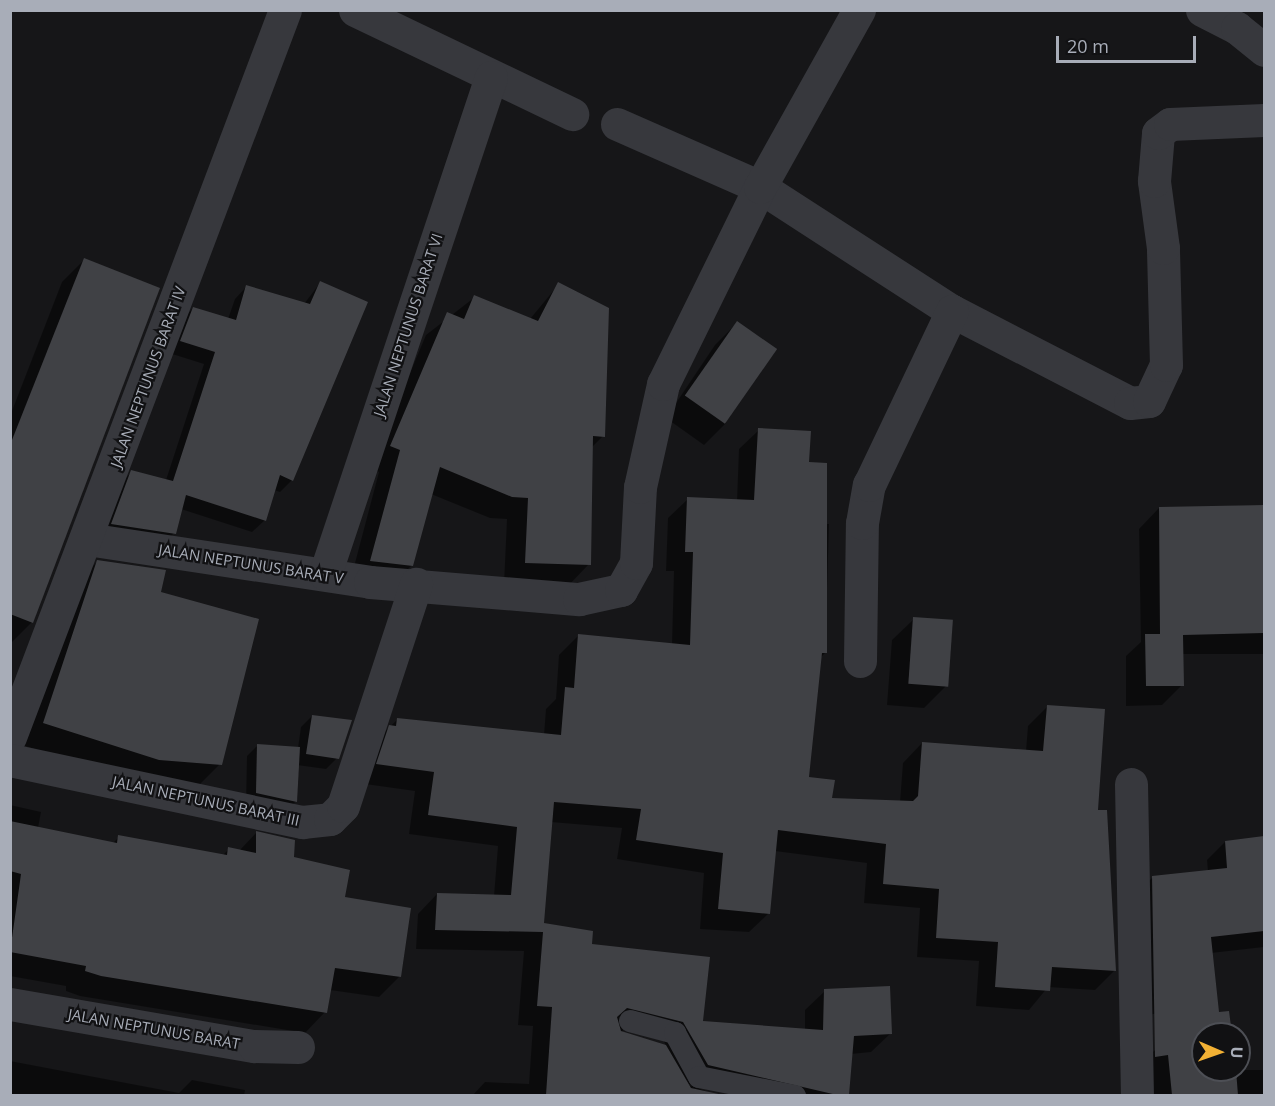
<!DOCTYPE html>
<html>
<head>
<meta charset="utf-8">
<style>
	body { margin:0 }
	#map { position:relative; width:1275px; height:1106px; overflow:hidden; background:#161618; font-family:"Open Sans",sans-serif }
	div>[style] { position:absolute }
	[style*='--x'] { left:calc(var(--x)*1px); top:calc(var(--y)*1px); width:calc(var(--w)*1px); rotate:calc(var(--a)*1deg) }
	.shadow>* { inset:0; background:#0007 }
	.building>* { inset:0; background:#404145; transform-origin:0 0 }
	.service>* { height:22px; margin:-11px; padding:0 11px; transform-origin:11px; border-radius:11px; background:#37383d }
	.minor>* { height:33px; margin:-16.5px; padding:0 16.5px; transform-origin:16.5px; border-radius:16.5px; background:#37383d }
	span { translate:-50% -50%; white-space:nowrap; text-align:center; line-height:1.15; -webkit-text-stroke:4.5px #111113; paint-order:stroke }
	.street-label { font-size:15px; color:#a8adb8 }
	.frame { position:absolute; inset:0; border:12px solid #a8adb8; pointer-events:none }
	.north { position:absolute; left:1191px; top:1022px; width:60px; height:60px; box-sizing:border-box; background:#111113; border:2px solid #4d4f55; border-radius:50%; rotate:92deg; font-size:16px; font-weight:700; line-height:24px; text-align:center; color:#a8adb8 }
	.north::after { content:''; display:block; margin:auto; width:21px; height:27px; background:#f2b134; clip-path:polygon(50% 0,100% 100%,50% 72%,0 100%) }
	.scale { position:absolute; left:1056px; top:36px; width:140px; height:27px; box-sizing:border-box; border:3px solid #a8adb8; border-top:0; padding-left:8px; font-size:18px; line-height:21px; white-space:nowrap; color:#a8adb8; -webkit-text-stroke:4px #111113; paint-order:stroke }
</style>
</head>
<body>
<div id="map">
	<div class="shadow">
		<div style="clip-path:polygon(84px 260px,32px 622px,10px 644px,10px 416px,62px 282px)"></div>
		<div style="clip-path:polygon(320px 283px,292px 480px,280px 492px,274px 490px,265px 520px,252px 532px,181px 509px,174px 533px,162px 545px,100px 536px,119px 484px,132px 472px,166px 480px,204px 364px,169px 353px,181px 321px,193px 308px,228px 319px,235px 299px,247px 286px,304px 304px)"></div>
		<div style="clip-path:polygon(559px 284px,603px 436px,591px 448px,589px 564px,568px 586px,504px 584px,507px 519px,490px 518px,431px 494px,412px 565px,390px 587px,350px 582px,379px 472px,370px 468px,426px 335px,475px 297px,530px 319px)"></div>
		<div style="clip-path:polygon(737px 323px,726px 423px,704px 445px,666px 418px,715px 345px)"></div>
		<div style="clip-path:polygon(evenodd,759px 430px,807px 464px,823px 524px,829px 524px,825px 653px,820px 658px,808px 778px,831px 799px,900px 802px,903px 763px,922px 743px,1026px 751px,1028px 726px,1047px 707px,1096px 812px,1114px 971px,1095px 990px,1048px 987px,1029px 1010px,976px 1006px,979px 961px,917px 957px,920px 908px,864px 903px,867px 863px,775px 851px,769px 913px,749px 932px,700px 929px,704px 873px,617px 859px,622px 828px,551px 822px,543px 925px,590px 945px,701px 1022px,805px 1030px,805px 1010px,825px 991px,891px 1033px,871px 1052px,851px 1054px,847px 1096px,746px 1096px,687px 1084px,718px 1096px,472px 1096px,485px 1082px,529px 1084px,533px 1026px,518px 1025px,524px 951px,416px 949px,418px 914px,437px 894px,494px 896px,498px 846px,409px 834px,415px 791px,358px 783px,370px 746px,398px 719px,544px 735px,546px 709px,556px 699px,559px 655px,579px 635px,672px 644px,674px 571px,666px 571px,668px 518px,688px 499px,737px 501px,739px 449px,759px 430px,623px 1030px,664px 1041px,666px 1046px,622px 1032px,623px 1030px)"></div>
		<div style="clip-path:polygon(1264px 505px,1264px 654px,1182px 654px,1182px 685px,1162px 705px,1126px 706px,1126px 656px,1141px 642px,1139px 529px,1159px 508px)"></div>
		<div style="clip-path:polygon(98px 561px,159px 594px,220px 764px,198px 786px,137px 781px,22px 745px,76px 583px)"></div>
		<div style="clip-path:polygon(914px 619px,946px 686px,924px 708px,887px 705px,892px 640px)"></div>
		<div style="clip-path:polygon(312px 716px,337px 758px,326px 769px,297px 765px,296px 801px,285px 812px,246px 804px,247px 756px,258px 745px,298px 748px,301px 727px)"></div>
		<div style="clip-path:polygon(10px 805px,41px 812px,38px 828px,113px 843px,119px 837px,222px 856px,229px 849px,239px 851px,256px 833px,343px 898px,400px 976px,379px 997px,330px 990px,325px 1012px,305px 1033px,80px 996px,66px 991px,66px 986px,10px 976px)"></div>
		<div style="clip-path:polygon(1264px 838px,1264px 947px,1211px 953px,1197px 1009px,1136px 1016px,1134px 896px,1152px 878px,1208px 871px,1207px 860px,1225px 842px)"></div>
		<div style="clip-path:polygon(1203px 1049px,1203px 1070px,1264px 1070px,1264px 1096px,1135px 1096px,1134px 1072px,1155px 1050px)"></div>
		<div style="clip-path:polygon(10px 1061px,179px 1093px,192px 1080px,245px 1090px,244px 1096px,10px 1096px)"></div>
	</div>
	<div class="building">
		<div style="clip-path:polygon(84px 258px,160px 288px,33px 623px,10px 614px,10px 445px)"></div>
		<div style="clip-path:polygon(320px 281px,368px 302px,293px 481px,280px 475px,266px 521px,186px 495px,176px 534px,111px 524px,131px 470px,173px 481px,215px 352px,180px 341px,193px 307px,236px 320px,246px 285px,310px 304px)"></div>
		<div style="clip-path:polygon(558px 282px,609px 308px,605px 437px,593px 436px,591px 565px,525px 563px,528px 498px,512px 497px,440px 467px,413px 566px,370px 561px,400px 450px,390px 446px,447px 312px,464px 319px,474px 295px,538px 321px)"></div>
		<div style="left:737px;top:321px;width:49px;height:91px;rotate:35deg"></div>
		<div style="clip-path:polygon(758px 428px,811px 431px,809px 462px,827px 463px,827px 653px,822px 653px,809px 777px,835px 780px,832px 798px,913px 801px,918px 796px,922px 742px,1043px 751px,1047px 705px,1105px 709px,1098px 810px,1107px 810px,1116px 971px,1052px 967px,1050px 991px,995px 987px,998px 942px,936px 938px,939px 889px,883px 884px,886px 844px,778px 830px,770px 914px,718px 909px,723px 853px,636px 840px,641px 809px,554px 802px,544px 923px,593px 931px,592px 944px,710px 957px,703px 1021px,823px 1030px,824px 989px,890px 986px,892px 1034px,854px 1036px,849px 1095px,837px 1095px,708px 1065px,683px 1022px,627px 1008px,617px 1017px,621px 1031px,666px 1045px,691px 1088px,723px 1095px,546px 1095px,552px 1007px,537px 1006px,543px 932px,435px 930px,437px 893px,511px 895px,517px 827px,428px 815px,434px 772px,376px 764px,389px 725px,396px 726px,397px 718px,561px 735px,565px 687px,574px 688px,578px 634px,690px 645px,693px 552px,685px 552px,687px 497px,754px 500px)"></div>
		<div style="clip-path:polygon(1264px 505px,1264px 633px,1183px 635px,1184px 686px,1146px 686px,1145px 634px,1160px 634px,1159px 507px)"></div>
		<div style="clip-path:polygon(97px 560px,166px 570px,161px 592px,259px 619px,222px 765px,159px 760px,43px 723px)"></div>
		<div style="left:913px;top:617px;width:40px;height:67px;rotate:4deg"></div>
		<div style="clip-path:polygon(312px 715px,352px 720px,339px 759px,306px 754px)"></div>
		<div style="clip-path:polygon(257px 744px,300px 747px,297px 802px,256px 793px)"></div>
		<div style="clip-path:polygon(10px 821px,117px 843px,118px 835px,227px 855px,228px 847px,256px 853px,256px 831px,295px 840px,294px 857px,350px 870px,345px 897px,411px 908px,401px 977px,335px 968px,327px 1013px,101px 976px,85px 971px,86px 966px,10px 952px,21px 874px,10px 871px)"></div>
		<div style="clip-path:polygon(1264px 836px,1264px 931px,1211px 937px,1219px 1012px,1229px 1011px,1232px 1034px,1203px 1034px,1203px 1070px,1236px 1070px,1238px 1095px,1172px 1095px,1168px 1055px,1155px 1057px,1152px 876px,1227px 868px,1225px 841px)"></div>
	</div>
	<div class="service">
		<div style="--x:630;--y:1021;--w:47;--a:14.9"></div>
		<div style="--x:675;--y:1033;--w:50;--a:61.4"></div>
		<div style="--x:699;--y:1077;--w:98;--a:11.2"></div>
	</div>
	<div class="minor">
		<div style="--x:355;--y:10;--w:241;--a:25.6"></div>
		<div style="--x:1202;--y:10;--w:39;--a:27"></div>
		<div style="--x:1237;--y:28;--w:35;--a:39"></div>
		<div style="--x:617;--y:124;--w:156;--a:23.8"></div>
		<div style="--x:760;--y:187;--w:229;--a:32.9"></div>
		<div style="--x:952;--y:311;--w:200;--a:27.3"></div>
		<div style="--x:1130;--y:403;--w:19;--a:-6"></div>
		<div style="--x:1149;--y:401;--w:40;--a:-65"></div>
		<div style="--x:1166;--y:365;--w:117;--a:-91.5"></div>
		<div style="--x:1163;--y:248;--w:68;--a:-97.7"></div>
		<div style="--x:1154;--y:181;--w:48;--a:-85.2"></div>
		<div style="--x:1158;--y:133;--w:15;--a:-37"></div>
		<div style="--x:1170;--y:124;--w:94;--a:-2.4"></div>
		<div style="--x:87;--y:539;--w:286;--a:8.6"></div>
		<div style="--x:370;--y:582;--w:210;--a:4.7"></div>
		<div style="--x:579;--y:599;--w:43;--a:-12.1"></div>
		<div style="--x:621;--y:590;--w:31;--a:-61"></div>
		<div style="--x:636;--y:563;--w:76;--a:-87"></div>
		<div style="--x:640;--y:487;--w:106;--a:-77.4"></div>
		<div style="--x:663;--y:384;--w:220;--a:-63.8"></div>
		<div style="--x:760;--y:187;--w:203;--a:-60.8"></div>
		<div style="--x:325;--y:574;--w:524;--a:-71.53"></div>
		<div style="--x:860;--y:661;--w:138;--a:-89.2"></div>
		<div style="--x:862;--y:523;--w:39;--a:-80"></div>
		<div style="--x:869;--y:485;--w:193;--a:-64.5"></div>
		<div style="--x:10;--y:737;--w:777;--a:-69.28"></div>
		<div style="--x:10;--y:760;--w:299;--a:12"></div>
		<div style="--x:302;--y:822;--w:28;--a:-6"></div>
		<div style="--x:330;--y:819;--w:18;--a:-45"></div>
		<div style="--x:343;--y:806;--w:234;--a:-71.8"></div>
		<div style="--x:1131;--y:784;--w:312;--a:88.9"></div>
		<div style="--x:10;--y:1004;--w:248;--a:9.8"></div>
		<div style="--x:254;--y:1046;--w:44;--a:1.3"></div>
	</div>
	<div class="street-label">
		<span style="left:408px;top:325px;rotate:-72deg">JALAN NEPTUNUS BARAT VI</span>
		<span style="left:148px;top:377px;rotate:-70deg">JALAN NEPTUNUS BARAT IV</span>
		<span style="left:251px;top:564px;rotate:9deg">JALAN NEPTUNUS BARAT V</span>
		<span style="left:206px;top:801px;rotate:12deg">JALAN NEPTUNUS BARAT III</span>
		<span style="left:154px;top:1029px;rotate:10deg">JALAN NEPTUNUS BARAT</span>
	</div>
	<div class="frame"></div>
	<div class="north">U</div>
	<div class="scale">20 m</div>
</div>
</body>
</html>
